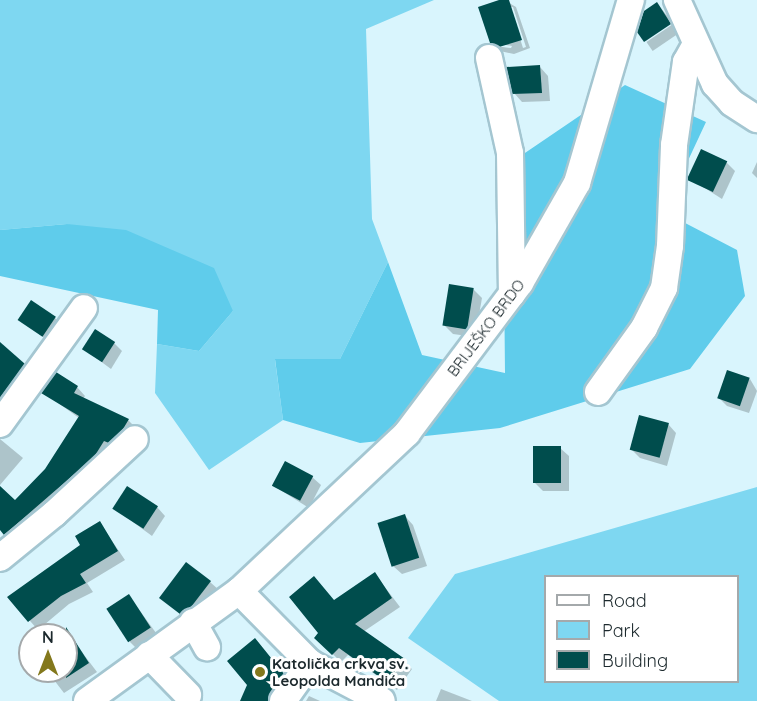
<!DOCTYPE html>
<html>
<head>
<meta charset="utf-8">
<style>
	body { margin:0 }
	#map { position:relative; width:757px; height:701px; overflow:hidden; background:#d9f5fd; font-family:Quicksand,sans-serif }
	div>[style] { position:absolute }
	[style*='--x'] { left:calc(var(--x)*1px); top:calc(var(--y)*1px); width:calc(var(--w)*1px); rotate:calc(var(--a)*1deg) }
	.green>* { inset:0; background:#7ed7f1 }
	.forest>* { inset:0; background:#5fcceb }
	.shadow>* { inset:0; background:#0003; transform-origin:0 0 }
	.building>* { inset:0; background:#004d4d; transform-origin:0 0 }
	.roads { filter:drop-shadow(2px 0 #a4c6d1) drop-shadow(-2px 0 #a4c6d1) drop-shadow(0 2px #a4c6d1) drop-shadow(0 -2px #a4c6d1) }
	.minor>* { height:26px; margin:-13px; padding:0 13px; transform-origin:13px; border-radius:13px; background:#fff }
	.dots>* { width:16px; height:16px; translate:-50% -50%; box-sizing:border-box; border:3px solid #fff; border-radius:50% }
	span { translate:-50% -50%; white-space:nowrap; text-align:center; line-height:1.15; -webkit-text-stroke:6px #fff; paint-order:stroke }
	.street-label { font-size:15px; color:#1c292d }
	.poi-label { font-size:15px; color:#1c292d; font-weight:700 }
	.left { translate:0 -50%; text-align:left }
	.legend { position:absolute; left:544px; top:575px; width:195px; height:108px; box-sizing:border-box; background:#fff; border:2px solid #a4a9ab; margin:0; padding:8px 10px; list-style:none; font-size:18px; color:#1c292d }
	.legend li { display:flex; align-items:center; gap:12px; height:30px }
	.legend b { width:30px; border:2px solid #a4a9ab }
	.north { position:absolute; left:18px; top:623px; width:60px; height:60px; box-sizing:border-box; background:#fff; border:2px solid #a4a9ab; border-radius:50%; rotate:0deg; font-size:16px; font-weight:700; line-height:24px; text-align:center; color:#1c292d }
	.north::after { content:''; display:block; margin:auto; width:21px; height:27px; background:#83781c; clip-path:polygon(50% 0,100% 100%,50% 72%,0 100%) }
</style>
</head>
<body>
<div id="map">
	<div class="green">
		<div style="clip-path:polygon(0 0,434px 0,366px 29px,372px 219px,388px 262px,340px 359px,275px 360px,283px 420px,209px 470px,155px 393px,157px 344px,199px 351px,233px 311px,67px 224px,0 230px)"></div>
		<div style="clip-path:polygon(evenodd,757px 487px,757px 701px,499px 701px,408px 638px,455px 574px,757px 487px,546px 576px,738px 576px,738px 682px,546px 682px,546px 576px)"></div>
	</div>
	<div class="forest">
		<div style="clip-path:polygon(625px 85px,706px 122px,664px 212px,737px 250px,745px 296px,690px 369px,500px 428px,360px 443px,283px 420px,275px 359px,340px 359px,388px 262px,422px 355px,505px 373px,503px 168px)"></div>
		<div style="clip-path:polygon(67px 224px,126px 230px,214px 268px,233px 311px,199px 351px,157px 344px,158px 310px,0 276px,0 230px)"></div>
	</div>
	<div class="shadow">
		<div style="clip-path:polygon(evenodd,504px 0,516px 7px,530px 48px,514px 54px,500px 51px,491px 43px,504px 0,510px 7px,513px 7px,526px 47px,523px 48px,510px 7px,504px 0,495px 43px,512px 46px,511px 48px,495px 46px,495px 43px)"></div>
		<div style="clip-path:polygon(657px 3px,672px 22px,646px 41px,639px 31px)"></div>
		<div style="left:673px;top:24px;width:11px;height:32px;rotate:56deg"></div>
		<div style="clip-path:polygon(540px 67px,548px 76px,550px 101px,522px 102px,514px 93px)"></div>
		<div style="clip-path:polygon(726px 162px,735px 171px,722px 199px,689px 178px)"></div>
		<div style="clip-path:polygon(757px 162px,757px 178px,752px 173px)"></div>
		<div style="clip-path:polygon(473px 289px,482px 298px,475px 337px,453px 334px,444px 325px)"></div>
		<div style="clip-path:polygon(55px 318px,63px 326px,52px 344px,20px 319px)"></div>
		<div style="clip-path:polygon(114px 343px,122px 351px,111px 369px,84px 349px)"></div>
		<div style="clip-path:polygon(0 354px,33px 373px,0 421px)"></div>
		<div style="clip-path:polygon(750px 379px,757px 391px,749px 413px,727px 406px,719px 398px)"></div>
		<div style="clip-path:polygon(77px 387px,85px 396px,83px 399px,128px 420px,136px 428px,14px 543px,0 528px,0 488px,16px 502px,46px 470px,79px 418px,43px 392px)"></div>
		<div style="clip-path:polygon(668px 424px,676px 433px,667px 466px,640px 458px,631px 449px)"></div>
		<div style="clip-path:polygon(0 439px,23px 458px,0 485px)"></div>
		<div style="clip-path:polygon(560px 448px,569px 456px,569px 491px,543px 491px,534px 482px)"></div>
		<div style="clip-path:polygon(312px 477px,321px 485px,309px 508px,274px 486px)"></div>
		<div style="clip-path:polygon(157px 507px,165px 516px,152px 536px,114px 508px)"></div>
		<div style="clip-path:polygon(405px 516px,413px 525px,427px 566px,402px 574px,393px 566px)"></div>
		<div style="clip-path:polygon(100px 523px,125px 560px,87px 583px,93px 592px,69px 604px,38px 630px,9px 597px,82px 545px)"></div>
		<div style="clip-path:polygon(375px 574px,400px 607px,363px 632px,412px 669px,397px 690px,348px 655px,341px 662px,316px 638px,335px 601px)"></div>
		<div style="clip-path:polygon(210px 582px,219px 590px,190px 622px,161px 598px)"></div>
		<div style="clip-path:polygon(129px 596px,159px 637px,139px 651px,130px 642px)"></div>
		<div style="clip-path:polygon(255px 640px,300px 691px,294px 701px,264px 701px)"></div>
		<div style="clip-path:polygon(75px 643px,97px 672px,64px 693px,47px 671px,66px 671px,66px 649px)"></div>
		<div style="clip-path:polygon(441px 689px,472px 701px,436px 701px)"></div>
		<div style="clip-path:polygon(309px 696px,320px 701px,306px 701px)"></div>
	</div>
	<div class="building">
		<div style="clip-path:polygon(499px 0,509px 0,522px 40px,499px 47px,490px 43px,478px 7px)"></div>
		<div style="clip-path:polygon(657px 2px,671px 24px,644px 42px,637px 32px,644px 11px)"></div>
		<div style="clip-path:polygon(540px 65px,542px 93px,512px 94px,506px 67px)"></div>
		<div style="left:701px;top:149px;width:29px;height:34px;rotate:25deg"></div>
		<div style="left:449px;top:284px;width:25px;height:42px;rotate:9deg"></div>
		<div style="left:31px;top:300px;width:30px;height:24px;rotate:34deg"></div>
		<div style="left:95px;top:329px;width:24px;height:24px;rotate:33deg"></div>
		<div style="clip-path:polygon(0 342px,25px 364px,0 398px)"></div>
		<div style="left:727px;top:370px;width:24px;height:30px;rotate:19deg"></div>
		<div style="clip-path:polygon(56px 372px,78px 386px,74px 393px,129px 419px,123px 429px,109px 443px,104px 441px,94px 457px,4px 535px,0 530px,0 486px,15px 500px,45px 469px,79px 416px,41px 393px)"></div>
		<div style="left:639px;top:415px;width:31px;height:36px;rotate:15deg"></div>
		<div style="left:533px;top:446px;width:28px;height:37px"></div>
		<div style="left:285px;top:461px;width:32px;height:28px;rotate:28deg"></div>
		<div style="left:127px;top:486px;width:37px;height:27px;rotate:33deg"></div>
		<div style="left:405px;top:514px;width:46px;height:29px;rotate:72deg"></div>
		<div style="clip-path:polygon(100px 521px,118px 551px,80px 574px,86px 583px,61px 596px,28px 622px,7px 597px,80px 545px,75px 536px)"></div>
		<div style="clip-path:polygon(186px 562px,211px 581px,191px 607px,180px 614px,159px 598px)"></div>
		<div style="clip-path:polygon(375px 572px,392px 598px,355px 624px,405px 659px,388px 683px,339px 648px,332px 655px,314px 638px,318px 633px,289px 597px,314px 576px,334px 600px)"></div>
		<div style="left:129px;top:594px;width:40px;height:27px;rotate:57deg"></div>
		<div style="clip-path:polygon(66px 627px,89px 663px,66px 678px)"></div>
		<div style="clip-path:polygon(255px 638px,284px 674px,268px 701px,240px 701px,247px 685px,227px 661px)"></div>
	</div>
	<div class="roads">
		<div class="minor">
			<div style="--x:677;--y:0;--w:92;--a:65.7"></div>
			<div style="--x:715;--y:84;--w:25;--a:48"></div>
			<div style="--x:732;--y:103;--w:30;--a:33"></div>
			<div style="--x:489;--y:58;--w:97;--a:77.5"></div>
			<div style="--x:510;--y:153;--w:141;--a:89.2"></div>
			<div style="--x:598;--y:392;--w:79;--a:-54.3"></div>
			<div style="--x:644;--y:328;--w:45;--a:-63.4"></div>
			<div style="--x:664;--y:288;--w:42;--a:-81.9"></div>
			<div style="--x:670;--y:246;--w:101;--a:-87.7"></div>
			<div style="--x:674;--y:145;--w:84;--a:-81.8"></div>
			<div style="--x:686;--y:62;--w:18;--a:-61"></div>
			<div style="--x:0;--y:424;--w:143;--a:-54.1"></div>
			<div style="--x:0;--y:558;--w:70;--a:-39.2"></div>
			<div style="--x:54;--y:514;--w:110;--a:-42.8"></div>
			<div style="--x:239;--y:591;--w:101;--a:45.4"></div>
			<div style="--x:310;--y:663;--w:81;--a:27.8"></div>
			<div style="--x:193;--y:622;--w:29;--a:61"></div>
			<div style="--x:149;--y:655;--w:56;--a:45.7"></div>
			<div style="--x:87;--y:701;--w:188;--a:-35.9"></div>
			<div style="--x:239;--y:591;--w:231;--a:-43.2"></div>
			<div style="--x:407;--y:433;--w:188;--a:-53"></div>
			<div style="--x:520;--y:283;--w:115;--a:-60.3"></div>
			<div style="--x:577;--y:183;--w:191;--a:-73.6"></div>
			<div style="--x:283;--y:701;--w:47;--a:-54.6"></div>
		</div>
	</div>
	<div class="dots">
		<div style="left:260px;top:672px;background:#83781c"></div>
	</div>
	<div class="street-label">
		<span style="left:486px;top:328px;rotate:-53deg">BRIJEŠKO BRDO</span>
	</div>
	<div class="poi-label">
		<span class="left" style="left:272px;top:672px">Katolička crkva sv.<br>Leopolda Mandića</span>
	</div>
	<ul class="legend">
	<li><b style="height:8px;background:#fff"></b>Road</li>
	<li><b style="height:16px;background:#7ed7f1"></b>Park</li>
	<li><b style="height:16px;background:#004d4d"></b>Building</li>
	</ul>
	<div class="north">N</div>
</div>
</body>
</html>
